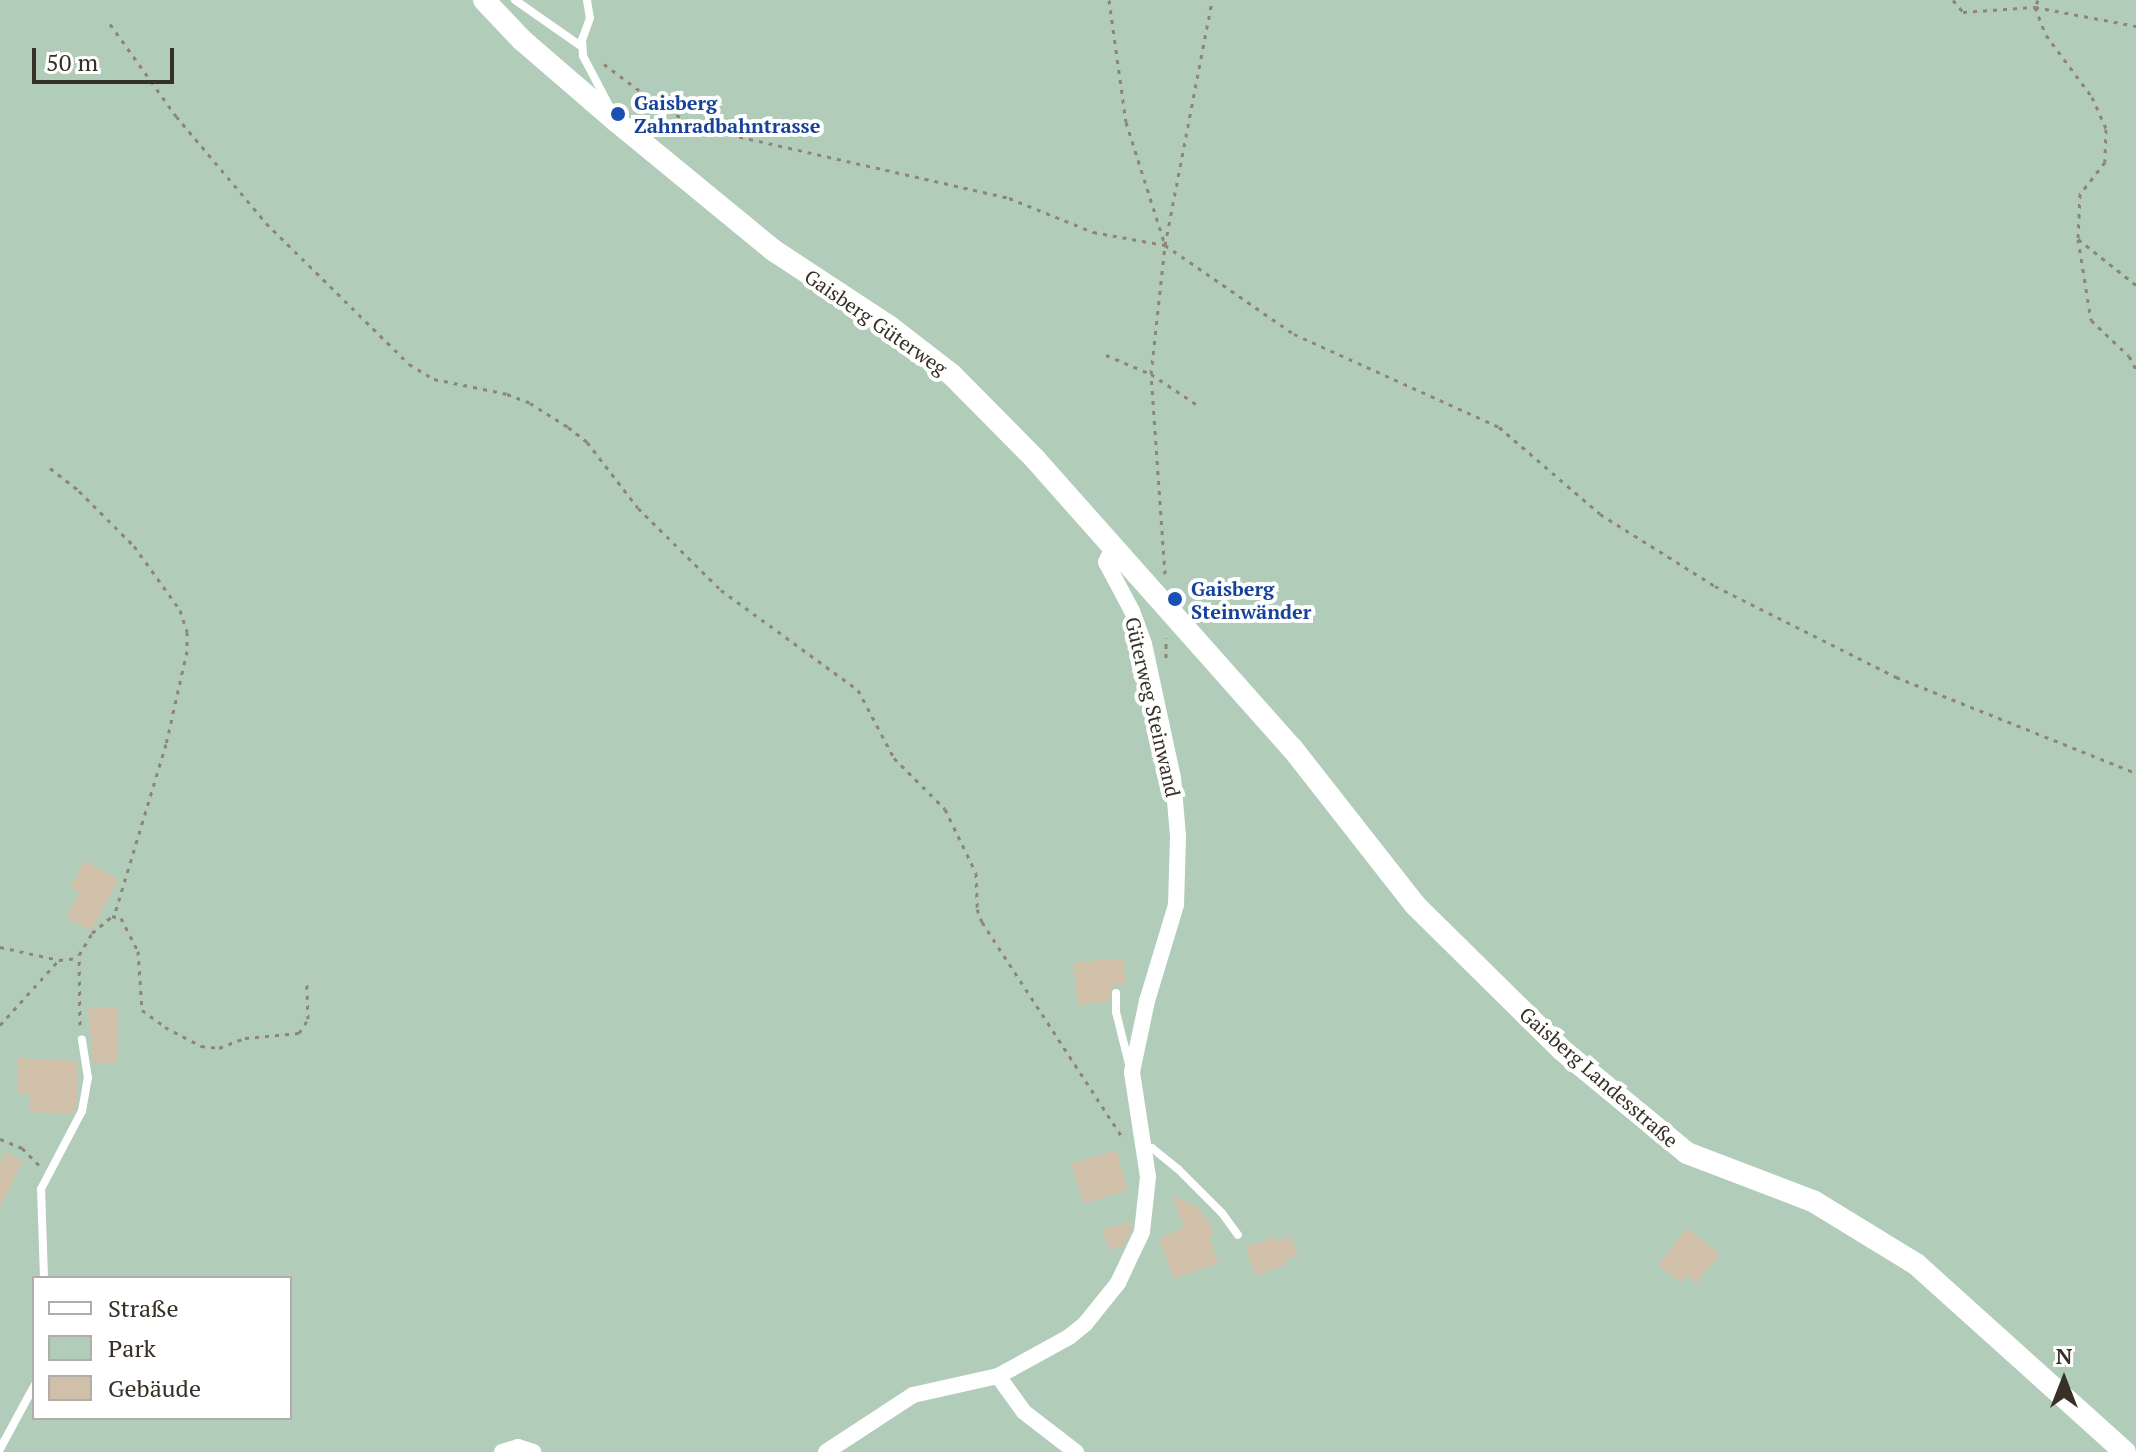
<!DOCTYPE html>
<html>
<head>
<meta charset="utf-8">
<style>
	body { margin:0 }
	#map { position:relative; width:2136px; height:1452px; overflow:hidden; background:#f8e8d0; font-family:"PT Serif",serif }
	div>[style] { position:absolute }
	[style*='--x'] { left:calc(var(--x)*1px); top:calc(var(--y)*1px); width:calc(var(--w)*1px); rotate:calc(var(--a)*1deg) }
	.green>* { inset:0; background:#b1cdba }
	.building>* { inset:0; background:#d0c0a9; transform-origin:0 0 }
	.path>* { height:3px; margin-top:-1.5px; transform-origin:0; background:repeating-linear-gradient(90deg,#8f8575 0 4px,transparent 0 10px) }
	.service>* { height:8px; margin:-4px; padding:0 4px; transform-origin:4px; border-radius:4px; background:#fff }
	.minor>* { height:16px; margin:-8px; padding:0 8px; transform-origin:8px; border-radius:8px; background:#fff }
	.secondary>* { height:22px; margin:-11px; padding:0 11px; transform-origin:11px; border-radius:11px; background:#fff }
	.dots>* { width:22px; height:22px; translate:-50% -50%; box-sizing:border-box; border:4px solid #fff; border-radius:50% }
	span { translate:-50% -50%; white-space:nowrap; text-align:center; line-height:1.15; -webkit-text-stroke:8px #fff; paint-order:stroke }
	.transit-label { font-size:20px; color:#164399; font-weight:700 }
	.left { translate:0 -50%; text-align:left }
	.street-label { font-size:20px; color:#363027 }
	.legend { position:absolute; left:32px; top:1276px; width:260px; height:144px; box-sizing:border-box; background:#fff; border:2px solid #afaca9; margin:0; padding:10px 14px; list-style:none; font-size:24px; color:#363027 }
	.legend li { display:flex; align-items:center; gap:16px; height:40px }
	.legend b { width:40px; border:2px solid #afaca9 }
	.north { position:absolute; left:2024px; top:1340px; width:80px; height:80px; -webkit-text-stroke:6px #fff; paint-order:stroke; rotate:0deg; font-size:22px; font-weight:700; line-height:32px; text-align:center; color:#363027 }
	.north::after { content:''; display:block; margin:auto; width:28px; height:36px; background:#363027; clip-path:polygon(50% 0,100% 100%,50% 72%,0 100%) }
	.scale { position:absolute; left:32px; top:48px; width:142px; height:36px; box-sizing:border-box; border:4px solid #363027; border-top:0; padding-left:10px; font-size:24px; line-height:28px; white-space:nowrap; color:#363027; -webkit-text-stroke:6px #fff; paint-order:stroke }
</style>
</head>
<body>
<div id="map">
	<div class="green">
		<div style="clip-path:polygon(evenodd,0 0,2136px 0,2136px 1452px,0 1452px,0 0,34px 1278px,290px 1278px,290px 1418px,34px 1418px,34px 1278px)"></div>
	</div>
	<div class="building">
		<div style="clip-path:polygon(85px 861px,119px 879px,91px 931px,66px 917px,80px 893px,70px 888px)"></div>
		<div style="clip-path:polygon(1107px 959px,1124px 960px,1126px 984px,1112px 985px,1109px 1002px,1078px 1005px,1073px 963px)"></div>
		<div style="clip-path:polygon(88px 1008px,118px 1008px,118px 1063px,93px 1063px)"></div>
		<div style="clip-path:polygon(18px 1058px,78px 1061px,77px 1098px,73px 1114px,29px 1112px,30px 1094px,17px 1094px)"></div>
		<div style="left:1116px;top:1150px;width:42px;height:47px;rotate:73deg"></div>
		<div style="clip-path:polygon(5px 1152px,23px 1161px,0 1208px,0 1162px)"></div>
		<div style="clip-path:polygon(1172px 1195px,1200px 1208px,1203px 1218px,1208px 1217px,1214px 1235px,1209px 1237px,1218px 1263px,1174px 1279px,1159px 1238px,1184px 1228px)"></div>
		<div style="clip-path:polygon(1131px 1221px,1131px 1229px,1123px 1246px,1110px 1250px,1102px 1230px)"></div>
		<div style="clip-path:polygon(1687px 1228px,1720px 1254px,1697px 1283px,1687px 1275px,1681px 1283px,1658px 1265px)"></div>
		<div style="clip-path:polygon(1291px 1236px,1298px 1256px,1284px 1261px,1286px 1265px,1256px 1276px,1245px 1247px,1276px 1237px,1278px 1241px)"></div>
	</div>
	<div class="path">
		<div style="--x:1109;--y:0;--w:123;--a:82.1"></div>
		<div style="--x:1126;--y:122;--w:126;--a:72.4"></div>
		<div style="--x:1953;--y:0;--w:16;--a:50"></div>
		<div style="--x:1963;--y:12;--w:72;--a:-4"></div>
		<div style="--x:2035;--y:7;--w:103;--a:10.7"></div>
		<div style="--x:2038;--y:0;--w:8;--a:113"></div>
		<div style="--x:2035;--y:7;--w:30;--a:69"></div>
		<div style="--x:2046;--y:35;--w:77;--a:53.4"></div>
		<div style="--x:2092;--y:97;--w:35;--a:66"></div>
		<div style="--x:2106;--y:129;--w:33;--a:92"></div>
		<div style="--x:2105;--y:162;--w:41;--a:128"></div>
		<div style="--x:2080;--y:194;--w:45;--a:92.5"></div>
		<div style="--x:2078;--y:239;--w:74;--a:38.4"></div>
		<div style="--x:110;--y:24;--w:113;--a:54.3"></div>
		<div style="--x:176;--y:116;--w:140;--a:49.9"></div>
		<div style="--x:266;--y:223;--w:201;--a:44.6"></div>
		<div style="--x:409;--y:364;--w:29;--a:31"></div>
		<div style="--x:434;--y:379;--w:75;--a:11.6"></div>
		<div style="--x:507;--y:394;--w:25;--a:21"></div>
		<div style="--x:530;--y:403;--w:45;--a:32.3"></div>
		<div style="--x:568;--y:427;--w:24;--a:38"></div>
		<div style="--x:587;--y:442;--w:83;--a:52.3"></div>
		<div style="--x:638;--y:508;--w:117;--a:44.7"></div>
		<div style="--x:721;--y:590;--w:170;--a:36.1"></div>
		<div style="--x:858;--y:690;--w:77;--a:62.1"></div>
		<div style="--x:894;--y:758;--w:72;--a:45"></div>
		<div style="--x:945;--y:809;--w:71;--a:64.2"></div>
		<div style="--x:976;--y:873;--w:36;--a:88"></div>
		<div style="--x:977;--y:909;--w:14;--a:69"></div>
		<div style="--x:982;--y:922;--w:260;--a:56.9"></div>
		<div style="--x:604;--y:64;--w:79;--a:36.7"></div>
		<div style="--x:667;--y:111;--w:47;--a:23.8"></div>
		<div style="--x:710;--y:130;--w:307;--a:12.8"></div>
		<div style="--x:1009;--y:198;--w:91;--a:22"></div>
		<div style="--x:1093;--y:232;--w:73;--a:10.2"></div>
		<div style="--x:1165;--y:245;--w:157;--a:34.6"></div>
		<div style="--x:1294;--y:334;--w:225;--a:24.4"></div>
		<div style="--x:1499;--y:427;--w:133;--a:40.7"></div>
		<div style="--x:1600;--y:514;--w:136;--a:32.1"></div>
		<div style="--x:1715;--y:586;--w:203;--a:26.7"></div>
		<div style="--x:1896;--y:677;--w:258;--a:21.8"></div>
		<div style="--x:2078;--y:239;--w:82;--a:80.9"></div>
		<div style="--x:2091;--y:320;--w:52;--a:43.5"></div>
		<div style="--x:2129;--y:356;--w:15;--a:62"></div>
		<div style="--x:1106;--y:355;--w:49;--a:22.9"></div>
		<div style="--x:1151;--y:374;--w:54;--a:33.7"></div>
		<div style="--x:50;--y:468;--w:37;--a:38"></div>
		<div style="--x:79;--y:491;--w:78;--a:45"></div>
		<div style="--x:134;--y:546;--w:79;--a:54.3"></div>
		<div style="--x:180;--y:610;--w:23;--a:72"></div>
		<div style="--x:187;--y:632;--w:19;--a:90"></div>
		<div style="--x:187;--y:651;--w:95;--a:102.7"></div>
		<div style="--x:166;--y:744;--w:180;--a:106.8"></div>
		<div style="--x:1165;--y:574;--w:200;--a:-94"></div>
		<div style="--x:1151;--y:374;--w:130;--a:-83.8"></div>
		<div style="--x:1165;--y:245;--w:249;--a:-79.1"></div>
		<div style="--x:1166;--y:658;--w:20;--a:-90"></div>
		<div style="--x:0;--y:947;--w:60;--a:12.4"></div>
		<div style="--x:59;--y:960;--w:19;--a:-6"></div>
		<div style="--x:0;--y:1025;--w:88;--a:-47.8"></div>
		<div style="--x:80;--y:1025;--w:70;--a:-90.8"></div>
		<div style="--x:79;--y:955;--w:26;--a:-59"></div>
		<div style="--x:92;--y:933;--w:26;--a:-40"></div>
		<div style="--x:112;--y:916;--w:9;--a:13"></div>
		<div style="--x:121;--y:918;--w:37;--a:63"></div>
		<div style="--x:138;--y:951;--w:59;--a:86.1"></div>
		<div style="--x:142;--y:1010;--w:29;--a:36"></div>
		<div style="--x:165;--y:1027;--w:41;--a:27.8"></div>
		<div style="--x:201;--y:1046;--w:18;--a:6"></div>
		<div style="--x:219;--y:1048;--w:28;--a:-21"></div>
		<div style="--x:245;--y:1038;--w:54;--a:-5.3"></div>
		<div style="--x:299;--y:1033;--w:17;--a:-57"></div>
		<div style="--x:308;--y:1019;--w:36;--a:-92"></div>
		<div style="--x:0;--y:1139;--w:24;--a:22"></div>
		<div style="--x:22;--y:1148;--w:24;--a:45"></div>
	</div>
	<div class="service">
		<div style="--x:515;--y:0;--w:82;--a:35"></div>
		<div style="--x:587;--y:0;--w:18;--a:81"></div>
		<div style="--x:590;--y:18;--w:23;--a:110"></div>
		<div style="--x:582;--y:40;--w:16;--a:86"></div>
		<div style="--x:583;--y:56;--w:60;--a:62.2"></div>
		<div style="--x:1116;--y:993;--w:19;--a:90"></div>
		<div style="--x:1116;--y:1012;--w:58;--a:76"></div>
		<div style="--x:1144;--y:1149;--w:8;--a:-7"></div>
		<div style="--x:1152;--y:1148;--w:33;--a:39"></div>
		<div style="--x:1178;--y:1169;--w:62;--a:45"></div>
		<div style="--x:1222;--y:1213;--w:27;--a:54"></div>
		<div style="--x:44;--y:1278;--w:89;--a:-91.9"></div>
		<div style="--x:41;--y:1189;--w:88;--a:-62.3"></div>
		<div style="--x:82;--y:1111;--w:34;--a:-80"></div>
		<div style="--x:88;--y:1078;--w:39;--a:-99"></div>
		<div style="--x:0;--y:1449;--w:72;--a:-61.6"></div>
	</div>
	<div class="minor">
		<div style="--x:998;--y:1376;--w:44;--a:54.2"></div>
		<div style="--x:1024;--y:1412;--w:66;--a:37.6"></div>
		<div style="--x:502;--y:1452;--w:17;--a:-17"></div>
		<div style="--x:518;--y:1447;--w:16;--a:18"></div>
		<div style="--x:826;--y:1452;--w:104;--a:-33.2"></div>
		<div style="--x:913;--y:1395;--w:87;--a:-12.6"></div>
		<div style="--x:998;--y:1376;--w:81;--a:-28.8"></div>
		<div style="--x:1069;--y:1337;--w:21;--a:-39"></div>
		<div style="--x:1085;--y:1324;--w:53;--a:-51.2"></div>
		<div style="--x:1118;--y:1283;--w:56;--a:-64.8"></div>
		<div style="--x:1142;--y:1232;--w:55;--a:-83.8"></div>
		<div style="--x:1148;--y:1177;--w:106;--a:-98.7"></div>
		<div style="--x:1132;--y:1072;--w:73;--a:-78.1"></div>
		<div style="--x:1147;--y:1001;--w:100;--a:-73.2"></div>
		<div style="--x:1176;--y:905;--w:69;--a:-88.3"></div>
		<div style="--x:1178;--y:836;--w:58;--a:-94.9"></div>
		<div style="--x:1173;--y:778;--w:137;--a:-102.2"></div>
		<div style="--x:1144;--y:644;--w:35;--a:-110"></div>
		<div style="--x:1132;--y:611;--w:55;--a:-118"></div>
		<div style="--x:1106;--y:562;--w:16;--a:-63"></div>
	</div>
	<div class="secondary">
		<div style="--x:484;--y:0;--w:55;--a:46.5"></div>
		<div style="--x:522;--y:40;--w:124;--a:40.8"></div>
		<div style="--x:616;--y:121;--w:203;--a:39.4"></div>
		<div style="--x:773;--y:250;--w:140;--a:33.3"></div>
		<div style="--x:890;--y:327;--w:78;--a:37.7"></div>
		<div style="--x:952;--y:375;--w:118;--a:45.3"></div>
		<div style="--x:1035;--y:459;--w:387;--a:48.4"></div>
		<div style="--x:1292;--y:748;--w:199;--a:51.9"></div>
		<div style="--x:1415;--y:905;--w:206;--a:44.6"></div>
		<div style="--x:1562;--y:1050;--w:162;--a:39.5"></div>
		<div style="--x:1687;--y:1153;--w:135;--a:20.9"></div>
		<div style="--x:1813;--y:1201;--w:121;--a:31.5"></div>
		<div style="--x:1916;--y:1264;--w:281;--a:42"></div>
	</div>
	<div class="dots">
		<div style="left:618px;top:114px;background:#1a4fb4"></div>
		<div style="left:1175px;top:599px;background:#1a4fb4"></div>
	</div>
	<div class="transit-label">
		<span class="left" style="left:634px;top:114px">Gaisberg<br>Zahnradbahntrasse</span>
		<span class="left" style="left:1191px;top:600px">Gaisberg<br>Steinwänder</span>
	</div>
	<div class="street-label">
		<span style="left:876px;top:322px;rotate:35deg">Gaisberg Güterweg</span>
		<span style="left:1153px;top:707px;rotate:77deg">Güterweg Steinwand</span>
		<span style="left:1599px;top:1077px;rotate:41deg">Gaisberg Landesstraße</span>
	</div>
	<ul class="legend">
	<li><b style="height:10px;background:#fff"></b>Straße</li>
	<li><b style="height:22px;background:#b1cdba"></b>Park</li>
	<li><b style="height:22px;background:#d0c0a9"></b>Gebäude</li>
	</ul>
	<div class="north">N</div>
	<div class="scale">50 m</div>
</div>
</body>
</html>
